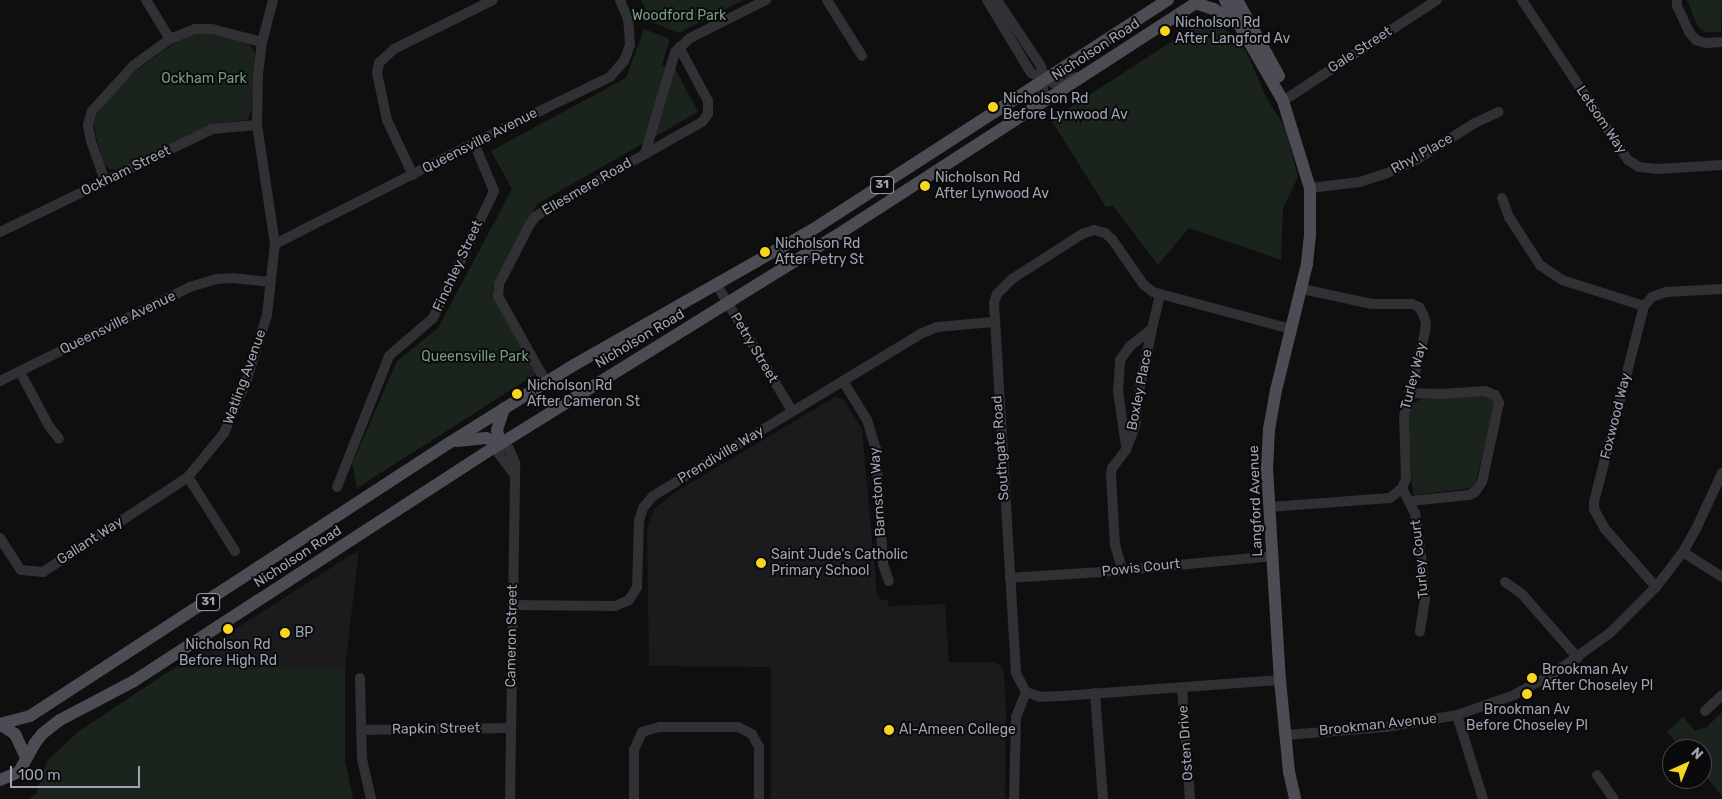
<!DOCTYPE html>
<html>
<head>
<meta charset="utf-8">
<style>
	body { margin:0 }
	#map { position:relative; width:1722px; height:799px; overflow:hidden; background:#0f0f10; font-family:Rubik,sans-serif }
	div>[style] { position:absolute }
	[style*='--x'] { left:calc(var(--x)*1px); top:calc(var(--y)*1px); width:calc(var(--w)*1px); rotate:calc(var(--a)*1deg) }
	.built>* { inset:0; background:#1b1b1d }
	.green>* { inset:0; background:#1b231d }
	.minor>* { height:10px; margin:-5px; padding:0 5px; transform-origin:5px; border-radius:5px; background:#303035 }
	.major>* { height:12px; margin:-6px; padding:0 6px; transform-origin:6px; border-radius:6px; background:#4c4c54 }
	.dots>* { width:14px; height:14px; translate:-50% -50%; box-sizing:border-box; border:2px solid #0a0a0b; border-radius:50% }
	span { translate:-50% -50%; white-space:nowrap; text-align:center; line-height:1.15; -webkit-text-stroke:4px #0a0a0b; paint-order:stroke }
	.shield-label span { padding:1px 4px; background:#0a0a0b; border:1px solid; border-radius:4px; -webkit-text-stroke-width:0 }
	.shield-label { font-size:12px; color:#9fa2b2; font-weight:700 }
	.park-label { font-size:14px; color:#759e7f }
	.poi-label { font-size:14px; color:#9fa2b2 }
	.left { translate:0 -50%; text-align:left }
	.street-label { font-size:14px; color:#9fa2b2 }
	.north { position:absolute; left:1662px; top:739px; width:50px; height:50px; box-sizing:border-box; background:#0a0a0b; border:1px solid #46474e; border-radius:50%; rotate:44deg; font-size:14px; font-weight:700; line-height:20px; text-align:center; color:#9fa2b2 }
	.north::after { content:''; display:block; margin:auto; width:18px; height:22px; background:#f8d61f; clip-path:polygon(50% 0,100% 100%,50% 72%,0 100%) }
	.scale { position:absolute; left:10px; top:766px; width:130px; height:22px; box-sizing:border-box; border:2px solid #9fa2b2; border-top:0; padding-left:6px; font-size:15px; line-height:18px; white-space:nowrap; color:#9fa2b2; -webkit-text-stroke:4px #0a0a0b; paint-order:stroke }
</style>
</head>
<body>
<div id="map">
	<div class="built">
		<div style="clip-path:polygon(835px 397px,843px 399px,862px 429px,877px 595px,882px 600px,888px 600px,889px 606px,945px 604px,949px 662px,996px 662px,1004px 670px,1006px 712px,1005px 799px,771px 799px,771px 667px,649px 666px,647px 530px,654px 509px,674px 493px)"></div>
		<div style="clip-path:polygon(359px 550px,345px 668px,174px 668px)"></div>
	</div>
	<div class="green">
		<div style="clip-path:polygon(641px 0,743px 0,679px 33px,651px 22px)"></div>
		<div style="clip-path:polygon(1687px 0,1722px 0,1721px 32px,1705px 32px,1698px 27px)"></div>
		<div style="clip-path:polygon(1206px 19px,1231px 33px,1246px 51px,1267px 99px,1285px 127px,1298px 177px,1283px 208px,1281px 260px,1189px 228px,1158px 265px,1113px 206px,1106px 207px,1051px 120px)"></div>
		<div style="clip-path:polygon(644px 29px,670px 39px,662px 65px,676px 70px,698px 112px,537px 204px,492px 288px,536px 374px,357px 488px,352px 464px,397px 361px,438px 328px,512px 189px,491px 151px,626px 78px)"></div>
		<div style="clip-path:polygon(196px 33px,211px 33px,249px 44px,255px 53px,252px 109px,247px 120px,212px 124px,119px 170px,109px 169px,104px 163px,96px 137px,94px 124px,97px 112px,137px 70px,173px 44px)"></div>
		<div style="clip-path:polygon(1488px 394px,1496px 401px,1474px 488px,1414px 495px,1412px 486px,1409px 421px,1412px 404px,1423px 398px)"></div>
		<div style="clip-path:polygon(174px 668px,345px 668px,345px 760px,353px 799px,29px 799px,36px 794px,47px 761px,78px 732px)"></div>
		<div style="clip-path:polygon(1722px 712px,1722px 796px,1702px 772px,1702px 749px,1682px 749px,1667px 732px,1683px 717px,1695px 731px,1707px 727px)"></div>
	</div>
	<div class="minor">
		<div style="--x:146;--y:0;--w:46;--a:58.4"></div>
		<div style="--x:827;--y:0;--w:66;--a:58"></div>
		<div style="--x:987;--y:0;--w:85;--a:58.9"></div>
		<div style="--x:1031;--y:73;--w:24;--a:24"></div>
		<div style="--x:1053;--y:83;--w:25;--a:-14"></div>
		<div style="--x:997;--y:0;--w:79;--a:56.3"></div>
		<div style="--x:1041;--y:66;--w:14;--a:78"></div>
		<div style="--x:1044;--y:80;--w:23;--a:97"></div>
		<div style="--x:1522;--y:0;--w:192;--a:56.5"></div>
		<div style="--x:1628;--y:160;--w:13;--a:32"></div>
		<div style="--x:1639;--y:167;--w:18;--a:6"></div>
		<div style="--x:1657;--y:169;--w:65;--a:-3.5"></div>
		<div style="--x:1677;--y:0;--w:6;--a:90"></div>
		<div style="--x:1677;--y:6;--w:29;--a:65"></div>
		<div style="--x:1689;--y:32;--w:11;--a:49"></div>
		<div style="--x:1696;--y:40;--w:10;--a:17"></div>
		<div style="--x:1706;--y:43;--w:16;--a:-4"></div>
		<div style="--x:1283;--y:101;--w:184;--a:-33.3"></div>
		<div style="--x:645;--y:154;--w:65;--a:-29.3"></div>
		<div style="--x:702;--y:122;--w:10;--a:-53"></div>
		<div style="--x:708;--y:114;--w:13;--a:-90"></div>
		<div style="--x:708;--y:101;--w:61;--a:-118.2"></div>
		<div style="--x:413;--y:175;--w:61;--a:-115.3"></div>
		<div style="--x:387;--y:120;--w:48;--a:-102"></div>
		<div style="--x:377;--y:73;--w:10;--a:-79"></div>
		<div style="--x:379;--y:63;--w:21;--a:-43"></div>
		<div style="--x:394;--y:49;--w:110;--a:-26.3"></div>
		<div style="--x:105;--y:181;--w:42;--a:-109.3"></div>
		<div style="--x:91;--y:141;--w:16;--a:-101"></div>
		<div style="--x:88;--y:125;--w:15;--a:-74"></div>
		<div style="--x:92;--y:111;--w:62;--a:-47.6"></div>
		<div style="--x:134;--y:65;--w:44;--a:-35.8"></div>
		<div style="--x:170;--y:39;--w:27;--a:-22"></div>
		<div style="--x:195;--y:29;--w:17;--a:0"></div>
		<div style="--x:212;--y:29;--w:52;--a:14.6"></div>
		<div style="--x:1310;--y:188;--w:50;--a:-6.8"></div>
		<div style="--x:1360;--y:182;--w:28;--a:-18"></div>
		<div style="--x:1387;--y:173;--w:32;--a:-24"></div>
		<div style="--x:1416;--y:160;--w:70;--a:-32.1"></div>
		<div style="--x:1475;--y:123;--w:26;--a:-25"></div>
		<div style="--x:1502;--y:198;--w:20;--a:70"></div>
		<div style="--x:1509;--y:217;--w:57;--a:57.1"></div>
		<div style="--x:1540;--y:265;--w:27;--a:34"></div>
		<div style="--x:1562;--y:280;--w:86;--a:17.6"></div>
		<div style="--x:0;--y:232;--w:236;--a:-25.9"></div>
		<div style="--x:212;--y:129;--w:45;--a:-5.1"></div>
		<div style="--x:275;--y:244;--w:223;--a:-26.9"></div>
		<div style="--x:474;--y:143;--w:151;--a:-25.9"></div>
		<div style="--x:610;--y:77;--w:21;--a:-49"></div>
		<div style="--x:624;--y:61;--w:17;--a:-69"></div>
		<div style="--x:630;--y:45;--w:26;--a:-94"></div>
		<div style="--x:628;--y:19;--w:21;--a:-113"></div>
		<div style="--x:717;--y:285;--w:147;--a:59.2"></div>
		<div style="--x:20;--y:372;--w:61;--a:61.8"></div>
		<div style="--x:49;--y:426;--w:16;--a:52"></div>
		<div style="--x:0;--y:381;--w:212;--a:-26.3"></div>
		<div style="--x:190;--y:287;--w:27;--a:-17"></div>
		<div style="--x:216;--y:279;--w:17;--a:-3"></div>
		<div style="--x:233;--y:278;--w:37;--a:6"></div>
		<div style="--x:843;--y:381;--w:46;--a:58.4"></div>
		<div style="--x:867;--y:420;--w:30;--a:73"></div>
		<div style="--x:876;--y:449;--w:115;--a:86.5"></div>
		<div style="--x:883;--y:564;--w:18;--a:71"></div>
		<div style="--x:546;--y:382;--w:98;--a:-119.2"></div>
		<div style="--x:498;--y:296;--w:12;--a:-85"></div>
		<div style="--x:499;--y:284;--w:68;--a:-62.7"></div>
		<div style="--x:530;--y:224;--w:10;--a:-53"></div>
		<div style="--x:536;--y:216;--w:125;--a:-29.6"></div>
		<div style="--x:645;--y:154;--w:106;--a:-73.6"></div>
		<div style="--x:675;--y:52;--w:21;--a:-43"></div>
		<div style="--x:690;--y:38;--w:85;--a:-26.6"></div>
		<div style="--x:1409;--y:393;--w:32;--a:2"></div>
		<div style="--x:1441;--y:394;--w:44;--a:-3.9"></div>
		<div style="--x:1485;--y:391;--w:11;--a:22"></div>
		<div style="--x:1495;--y:395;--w:9;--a:63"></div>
		<div style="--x:1499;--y:403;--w:81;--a:102.1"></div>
		<div style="--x:1482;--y:482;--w:12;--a:125"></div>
		<div style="--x:1475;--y:492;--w:7;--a:153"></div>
		<div style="--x:1469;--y:495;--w:59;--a:174.2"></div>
		<div style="--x:1126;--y:446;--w:56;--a:-98.3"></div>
		<div style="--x:1118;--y:391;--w:31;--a:-86"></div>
		<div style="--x:1120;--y:360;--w:17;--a:-54"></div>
		<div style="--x:1130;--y:346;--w:28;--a:-38"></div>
		<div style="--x:1152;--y:329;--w:35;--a:-77"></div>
		<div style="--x:337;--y:487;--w:141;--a:-68.3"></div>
		<div style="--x:389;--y:356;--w:58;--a:-40.8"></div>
		<div style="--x:433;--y:318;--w:141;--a:-64.3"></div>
		<div style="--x:494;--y:191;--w:52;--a:-112.6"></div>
		<div style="--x:1402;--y:488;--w:28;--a:63"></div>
		<div style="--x:1415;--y:513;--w:43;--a:82.1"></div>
		<div style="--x:1421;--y:556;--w:43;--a:84.7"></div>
		<div style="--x:1425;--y:599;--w:33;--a:99"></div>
		<div style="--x:1269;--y:507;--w:121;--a:-4.3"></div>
		<div style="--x:1390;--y:498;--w:16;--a:-40"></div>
		<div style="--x:1402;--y:488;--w:10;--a:-66"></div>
		<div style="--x:1406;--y:479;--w:62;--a:-91.8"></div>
		<div style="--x:1404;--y:417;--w:88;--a:-76.1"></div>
		<div style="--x:1425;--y:332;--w:9;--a:-84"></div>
		<div style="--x:1426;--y:323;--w:9;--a:-108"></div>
		<div style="--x:1423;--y:314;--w:8;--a:-120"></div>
		<div style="--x:1419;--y:307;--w:8;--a:-157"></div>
		<div style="--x:1412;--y:304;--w:40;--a:180"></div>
		<div style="--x:1372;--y:304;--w:72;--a:-167.9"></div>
		<div style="--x:0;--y:538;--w:38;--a:57"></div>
		<div style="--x:21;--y:570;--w:22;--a:5"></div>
		<div style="--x:43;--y:572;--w:173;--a:-33.2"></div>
		<div style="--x:235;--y:551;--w:88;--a:-122.4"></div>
		<div style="--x:188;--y:477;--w:57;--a:-50.7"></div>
		<div style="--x:224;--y:433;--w:59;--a:-66.9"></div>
		<div style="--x:247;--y:379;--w:67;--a:-72.6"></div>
		<div style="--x:267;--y:315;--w:71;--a:-83.6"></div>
		<div style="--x:275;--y:244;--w:120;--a:-98.6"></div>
		<div style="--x:257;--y:125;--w:51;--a:-88.9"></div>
		<div style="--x:258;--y:74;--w:32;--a:-83"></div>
		<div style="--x:262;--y:42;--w:43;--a:-75.3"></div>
		<div style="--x:1683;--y:552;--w:46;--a:32.7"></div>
		<div style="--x:1122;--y:569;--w:25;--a:-106"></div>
		<div style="--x:1115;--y:545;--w:70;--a:-93.3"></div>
		<div style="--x:1111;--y:475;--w:7;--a:-82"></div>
		<div style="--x:1112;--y:468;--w:23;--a:-52"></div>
		<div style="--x:1126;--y:450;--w:26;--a:-69"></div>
		<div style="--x:1135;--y:426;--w:40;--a:-82.9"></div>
		<div style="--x:1140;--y:386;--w:58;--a:-78.1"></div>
		<div style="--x:1010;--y:578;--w:92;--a:-3.7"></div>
		<div style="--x:1102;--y:572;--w:172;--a:-5.3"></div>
		<div style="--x:1505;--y:582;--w:21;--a:35"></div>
		<div style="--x:1522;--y:594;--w:85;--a:48.8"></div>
		<div style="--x:1656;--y:587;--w:77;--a:-131.3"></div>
		<div style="--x:1605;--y:529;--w:23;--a:-119"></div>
		<div style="--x:1594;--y:509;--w:7;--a:-90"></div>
		<div style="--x:1594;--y:502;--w:202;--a:-75.7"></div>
		<div style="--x:1644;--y:306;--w:12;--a:-48"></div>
		<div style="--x:1652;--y:297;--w:15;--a:-20"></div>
		<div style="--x:1666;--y:292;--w:56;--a:-3.1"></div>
		<div style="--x:512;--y:605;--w:103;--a:0.6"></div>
		<div style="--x:615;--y:606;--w:15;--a:-23"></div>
		<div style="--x:629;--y:600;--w:15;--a:-58"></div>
		<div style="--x:637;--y:587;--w:66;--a:-88.3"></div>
		<div style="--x:639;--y:521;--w:14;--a:-73"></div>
		<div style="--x:643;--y:508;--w:16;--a:-50"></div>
		<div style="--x:653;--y:496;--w:312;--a:-31.2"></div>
		<div style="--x:920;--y:334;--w:18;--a:-22"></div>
		<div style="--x:937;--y:327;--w:56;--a:-5.1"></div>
		<div style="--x:360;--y:678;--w:81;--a:88.6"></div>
		<div style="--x:362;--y:759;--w:41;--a:77.3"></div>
		<div style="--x:1280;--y:680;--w:218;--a:175.8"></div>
		<div style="--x:1063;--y:696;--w:23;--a:178"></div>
		<div style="--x:1040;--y:697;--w:15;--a:-160"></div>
		<div style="--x:1026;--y:692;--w:21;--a:-118"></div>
		<div style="--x:1016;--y:673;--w:371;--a:-93.4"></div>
		<div style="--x:994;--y:303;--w:9;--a:-72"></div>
		<div style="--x:997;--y:294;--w:21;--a:-45"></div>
		<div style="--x:1012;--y:279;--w:83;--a:-32.7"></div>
		<div style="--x:1082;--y:234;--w:13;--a:-18"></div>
		<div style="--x:1094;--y:230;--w:11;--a:15"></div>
		<div style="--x:1105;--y:233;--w:9;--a:41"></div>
		<div style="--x:1112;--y:239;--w:55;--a:55.4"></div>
		<div style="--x:1143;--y:284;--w:13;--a:39"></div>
		<div style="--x:1153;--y:292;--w:143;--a:15"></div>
		<div style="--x:1182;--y:688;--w:111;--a:85.9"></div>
		<div style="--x:1095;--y:693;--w:106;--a:85.7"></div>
		<div style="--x:1705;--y:711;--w:23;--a:-43"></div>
		<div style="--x:1457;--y:715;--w:88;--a:72.8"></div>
		<div style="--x:361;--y:730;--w:150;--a:-0.8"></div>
		<div style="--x:1286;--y:735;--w:100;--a:-4.6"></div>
		<div style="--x:1386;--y:727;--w:72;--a:-9.6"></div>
		<div style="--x:1457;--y:715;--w:60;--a:-19.3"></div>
		<div style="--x:1514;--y:695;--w:46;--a:-28.8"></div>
		<div style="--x:1554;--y:673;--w:69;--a:-35.5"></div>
		<div style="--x:1610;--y:633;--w:65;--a:-45"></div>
		<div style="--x:1656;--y:587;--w:44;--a:-52.4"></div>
		<div style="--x:1683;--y:552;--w:26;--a:-61"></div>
		<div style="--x:1696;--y:529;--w:62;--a:-65.1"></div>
		<div style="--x:1597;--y:775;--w:29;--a:55"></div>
		<div style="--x:510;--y:799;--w:336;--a:-89.1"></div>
		<div style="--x:515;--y:463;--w:15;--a:-113"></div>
		<div style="--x:509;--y:449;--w:10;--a:-151"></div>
		<div style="--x:500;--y:444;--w:10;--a:96"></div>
		<div style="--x:499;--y:454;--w:25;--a:53"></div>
		<div style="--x:634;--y:799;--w:49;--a:-90"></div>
		<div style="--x:634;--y:750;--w:20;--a:-66"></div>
		<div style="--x:642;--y:732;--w:19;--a:-16"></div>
		<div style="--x:660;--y:727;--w:78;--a:0"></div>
		<div style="--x:738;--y:727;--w:16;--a:27"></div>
		<div style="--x:752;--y:734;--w:15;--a:62"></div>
		<div style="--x:759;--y:747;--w:52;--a:90"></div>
		<div style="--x:1014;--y:799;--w:82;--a:-88.6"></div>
		<div style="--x:1016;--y:717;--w:27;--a:-68"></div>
	</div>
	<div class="major">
		<div style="--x:1225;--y:0;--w:116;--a:60.1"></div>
		<div style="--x:1283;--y:101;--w:91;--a:72.8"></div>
		<div style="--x:1310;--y:188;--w:47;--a:90"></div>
		<div style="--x:1310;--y:235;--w:29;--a:96"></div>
		<div style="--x:1307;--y:264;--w:130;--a:103.8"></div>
		<div style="--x:1276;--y:390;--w:40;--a:100"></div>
		<div style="--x:1269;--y:429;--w:40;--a:92.9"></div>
		<div style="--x:1267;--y:469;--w:211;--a:86.5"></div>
		<div style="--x:1280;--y:680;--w:92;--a:84.4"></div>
		<div style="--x:1289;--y:772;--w:28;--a:77"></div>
		<div style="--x:1237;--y:0;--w:87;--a:61.1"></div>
		<div style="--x:1195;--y:3;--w:20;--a:18"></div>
		<div style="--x:1214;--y:9;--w:26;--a:32"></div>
		<div style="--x:457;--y:441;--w:29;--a:-6"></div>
		<div style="--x:486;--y:438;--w:15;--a:23"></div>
		<div style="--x:500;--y:444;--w:14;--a:-102"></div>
		<div style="--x:497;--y:430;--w:23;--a:-72"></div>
		<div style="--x:0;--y:724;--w:31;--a:-15"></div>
		<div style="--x:30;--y:716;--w:500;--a:-33.09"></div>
		<div style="--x:449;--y:443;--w:147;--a:-32"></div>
		<div style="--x:574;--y:365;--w:274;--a:-29.6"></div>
		<div style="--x:812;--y:230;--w:424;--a:-32.9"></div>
		<div style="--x:1;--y:725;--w:17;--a:33"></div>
		<div style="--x:15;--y:734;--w:26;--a:65"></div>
		<div style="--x:0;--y:780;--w:21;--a:-23"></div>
		<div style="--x:19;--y:772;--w:33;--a:-61"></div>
		<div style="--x:35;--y:743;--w:11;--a:-52"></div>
		<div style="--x:42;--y:734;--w:23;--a:-38"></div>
		<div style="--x:60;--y:720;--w:84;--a:-27.8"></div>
		<div style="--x:134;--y:681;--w:421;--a:-33"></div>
		<div style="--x:487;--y:452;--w:405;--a:-31.8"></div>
		<div style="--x:831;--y:239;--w:440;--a:-32.9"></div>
	</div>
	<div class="dots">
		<div style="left:1165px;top:31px;background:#f8d61f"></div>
		<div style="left:993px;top:107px;background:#f8d61f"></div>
		<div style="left:925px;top:186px;background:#f8d61f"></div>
		<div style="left:765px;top:252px;background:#f8d61f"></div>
		<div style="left:517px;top:394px;background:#f8d61f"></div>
		<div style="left:761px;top:563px;background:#f8d61f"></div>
		<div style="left:228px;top:629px;background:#f8d61f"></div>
		<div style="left:285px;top:633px;background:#f8d61f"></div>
		<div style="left:1532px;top:678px;background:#f8d61f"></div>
		<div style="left:1527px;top:694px;background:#f8d61f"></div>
		<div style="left:889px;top:730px;background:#f8d61f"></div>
	</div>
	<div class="shield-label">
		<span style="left:882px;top:185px">31</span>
		<span style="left:208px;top:602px">31</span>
	</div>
	<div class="park-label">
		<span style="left:679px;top:16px">Woodford Park</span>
		<span style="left:204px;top:79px">Ockham Park</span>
		<span style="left:475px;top:357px">Queensville Park</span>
	</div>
	<div class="poi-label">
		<span class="left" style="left:1175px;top:31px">Nicholson Rd<br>After Langford Av</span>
		<span class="left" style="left:1003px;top:107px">Nicholson Rd<br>Before Lynwood Av</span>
		<span class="left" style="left:935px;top:186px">Nicholson Rd<br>After Lynwood Av</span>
		<span class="left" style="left:775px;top:252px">Nicholson Rd<br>After Petry St</span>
		<span class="left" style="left:527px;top:394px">Nicholson Rd<br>After Cameron St</span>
		<span class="left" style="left:771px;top:563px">Saint Jude's Catholic<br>Primary School</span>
		<span class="left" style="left:295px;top:633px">BP</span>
		<span style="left:228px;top:653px">Nicholson Rd<br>Before High Rd</span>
		<span class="left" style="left:1542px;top:678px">Brookman Av<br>After Choseley Pl</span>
		<span style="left:1527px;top:718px">Brookman Av<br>Before Choseley Pl</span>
		<span class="left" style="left:899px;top:730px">Al-Ameen College</span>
	</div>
	<div class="street-label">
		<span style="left:1096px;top:50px;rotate:-33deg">Nicholson Road</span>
		<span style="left:1360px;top:50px;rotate:-33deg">Gale Street</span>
		<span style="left:1601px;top:120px;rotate:56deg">Letsom Way</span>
		<span style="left:480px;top:141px;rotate:-27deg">Queensville Avenue</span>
		<span style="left:1422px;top:154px;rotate:-29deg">Rhyl Place</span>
		<span style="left:126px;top:171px;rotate:-26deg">Ockham Street</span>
		<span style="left:587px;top:187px;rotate:-30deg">Ellesmere Road</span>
		<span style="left:458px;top:266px;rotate:-65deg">Finchley Street</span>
		<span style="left:118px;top:323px;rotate:-26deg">Queensville Avenue</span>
		<span style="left:640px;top:339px;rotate:-31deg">Nicholson Road</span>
		<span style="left:754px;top:348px;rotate:59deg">Petry Street</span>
		<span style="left:1414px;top:376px;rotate:-76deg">Turley Way</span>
		<span style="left:245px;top:377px;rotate:-70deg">Watling Avenue</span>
		<span style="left:1140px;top:390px;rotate:-79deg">Boxley Place</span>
		<span style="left:1616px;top:416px;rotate:-76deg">Foxwood Way</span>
		<span style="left:1001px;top:448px;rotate:-94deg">Southgate Road</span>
		<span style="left:721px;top:455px;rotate:-31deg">Prendiville Way</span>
		<span style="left:878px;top:492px;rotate:-94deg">Barnston Way</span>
		<span style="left:1256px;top:501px;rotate:-92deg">Langford Avenue</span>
		<span style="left:90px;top:541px;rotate:-33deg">Gallant Way</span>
		<span style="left:298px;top:557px;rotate:-33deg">Nicholson Road</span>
		<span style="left:1420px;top:559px;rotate:-96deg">Turley Court</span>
		<span style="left:1141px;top:568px;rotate:-6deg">Powis Court</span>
		<span style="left:512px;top:636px;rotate:-89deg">Cameron Street</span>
		<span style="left:1378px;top:725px;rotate:-6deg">Brookman Avenue</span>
		<span style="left:436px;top:729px;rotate:-1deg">Rapkin Street</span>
		<span style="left:1186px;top:743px;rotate:-94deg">Osten Drive</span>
	</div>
	<div class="north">N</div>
	<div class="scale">100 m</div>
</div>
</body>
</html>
